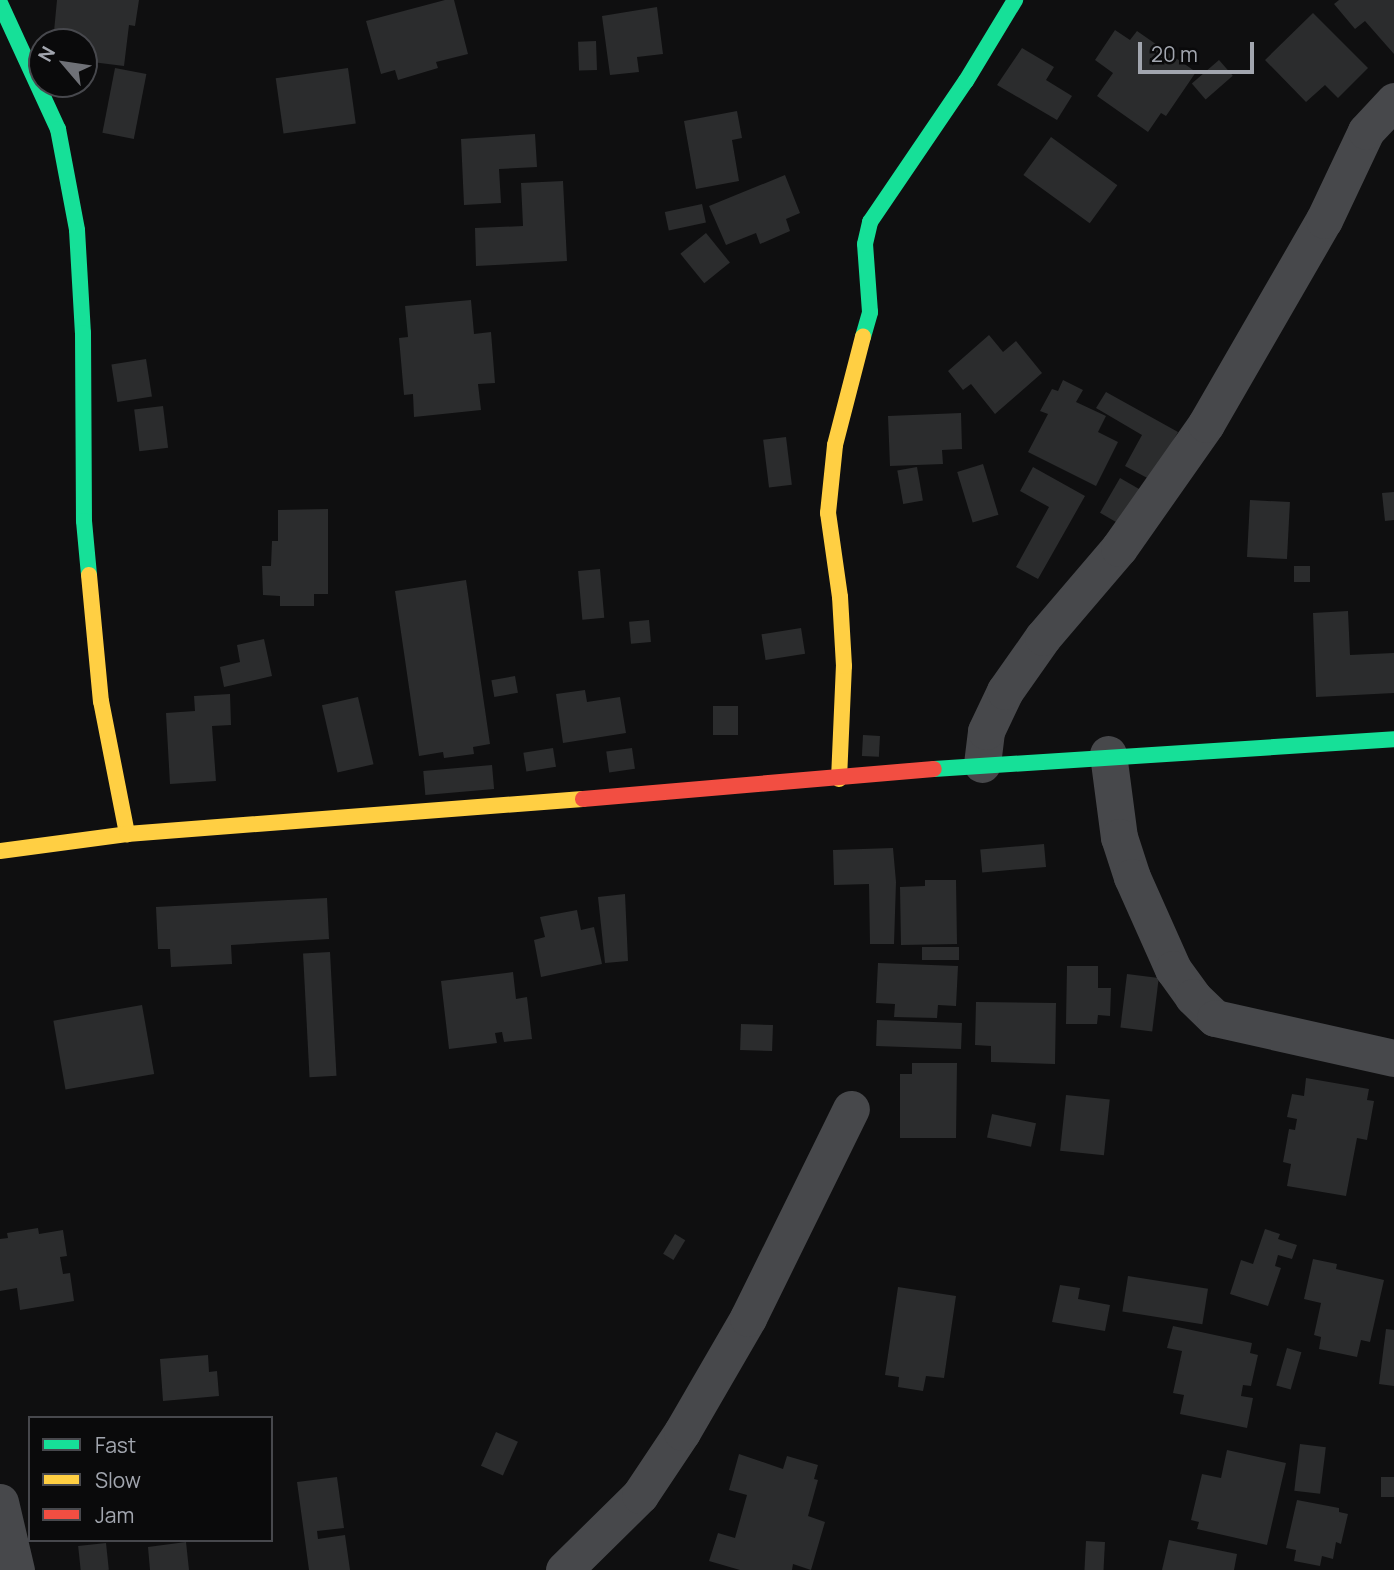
<!DOCTYPE html>
<html>
<head>
<meta charset="utf-8">
<style>
	body { margin:0 }
	#map { position:relative; width:1394px; height:1570px; overflow:hidden; background:#0f0f10; font-family:Manrope,sans-serif }
	div>[style] { position:absolute }
	[style*='--x'] { left:calc(var(--x)*1px); top:calc(var(--y)*1px); width:calc(var(--w)*1px); rotate:calc(var(--a)*1deg) }
	.building>* { inset:0; background:#2b2c2d; transform-origin:0 0 }
	.street>* { height:37px; margin:-18.5px; padding:0 18.5px; transform-origin:18.5px; border-radius:18.5px; background:#47484b }
	.fast>* { height:16px; margin:-8px; padding:0 8px; transform-origin:8px; border-radius:8px; background:#16e098 }
	.slow>* { height:16px; margin:-8px; padding:0 8px; transform-origin:8px; border-radius:8px; background:#ffcf43 }
	.jam>* { height:16px; margin:-8px; padding:0 8px; transform-origin:8px; border-radius:8px; background:#f24e42 }
	span { translate:-50% -50%; white-space:nowrap; text-align:center; line-height:1.15; -webkit-text-stroke:5px #0a0a0b; paint-order:stroke }
	.legend { position:absolute; left:28px; top:1416px; width:245px; height:126px; box-sizing:border-box; background:#0a0a0b; border:2px solid #47484d; margin:0; padding:9px 12px; list-style:none; font-size:21px; color:#a2a6af }
	.legend li { display:flex; align-items:center; gap:14px; height:35px }
	.legend b { width:35px; border:2px solid #47484d }
	.north { position:absolute; left:28px; top:28px; width:70px; height:70px; box-sizing:border-box; background:#0a0a0b; border:2px solid #47484d; border-radius:50%; rotate:299deg; font-size:19px; font-weight:700; line-height:28px; text-align:center; color:#a2a6af }
	.north::after { content:''; display:block; margin:auto; width:24px; height:32px; background:#6f7177; clip-path:polygon(50% 0,100% 100%,50% 72%,0 100%) }
	.scale { position:absolute; left:1138px; top:42px; width:116px; height:32px; box-sizing:border-box; border:4px solid #a2a6af; border-top:0; padding-left:9px; font-size:21px; line-height:24px; white-space:nowrap; color:#a2a6af; -webkit-text-stroke:5px #0a0a0b; paint-order:stroke }
</style>
</head>
<body>
<div id="map">
	<div class="building">
		<div style="clip-path:polygon(57px 0,139px 0,135px 26px,129px 25px,124px 66px,84px 61px,84px 42px,53px 42px)"></div>
		<div style="clip-path:polygon(445px 0,454px 0,468px 54px,436px 62px,438px 68px,398px 80px,395px 70px,381px 74px,366px 21px)"></div>
		<div style="clip-path:polygon(1339px 0,1394px 0,1394px 54px,1365px 21px,1355px 29px,1334px 4px)"></div>
		<div style="clip-path:polygon(657px 7px,663px 54px,637px 57px,639px 72px,610px 75px,602px 16px)"></div>
		<div style="clip-path:polygon(1313px 13px,1368px 68px,1338px 98px,1325px 85px,1306px 102px,1265px 60px)"></div>
		<div style="clip-path:polygon(1115px 30px,1130px 40px,1137px 31px,1196px 72px,1166px 116px,1161px 113px,1148px 132px,1097px 96px,1113px 73px,1095px 60px)"></div>
		<div style="left:596px;top:41px;width:29px;height:18px;rotate:88deg"></div>
		<div style="clip-path:polygon(1022px 48px,1054px 67px,1046px 80px,1072px 96px,1057px 120px,997px 85px)"></div>
		<div style="left:1219px;top:60px;width:21px;height:36px;rotate:49deg"></div>
		<div style="left:115px;top:68px;width:32px;height:66px;rotate:11deg"></div>
		<div style="left:348px;top:68px;width:56px;height:73px;rotate:82deg"></div>
		<div style="clip-path:polygon(737px 111px,742px 138px,732px 140px,739px 181px,696px 189px,684px 121px)"></div>
		<div style="clip-path:polygon(535px 134px,537px 167px,499px 169px,501px 203px,464px 205px,461px 139px)"></div>
		<div style="left:1051px;top:137px;width:82px;height:47px;rotate:36deg"></div>
		<div style="clip-path:polygon(785px 175px,800px 213px,786px 219px,790px 231px,760px 244px,756px 233px,726px 245px,709px 206px)"></div>
		<div style="clip-path:polygon(563px 181px,567px 261px,476px 266px,475px 228px,523px 226px,521px 183px)"></div>
		<div style="left:702px;top:204px;width:19px;height:38px;rotate:78deg"></div>
		<div style="left:706px;top:233px;width:38px;height:33px;rotate:51deg"></div>
		<div style="clip-path:polygon(471px 300px,474px 334px,491px 332px,495px 383px,478px 384px,481px 410px,414px 417px,413px 394px,404px 395px,399px 338px,408px 337px,405px 306px)"></div>
		<div style="clip-path:polygon(989px 335px,1003px 352px,1016px 341px,1042px 373px,995px 414px,971px 384px,963px 390px,948px 371px)"></div>
		<div style="left:146px;top:359px;width:38px;height:35px;rotate:81deg"></div>
		<div style="clip-path:polygon(1063px 380px,1083px 390px,1076px 402px,1106px 416px,1098px 432px,1118px 442px,1096px 486px,1028px 452px,1048px 414px,1040px 411px,1052px 389px,1058px 391px)"></div>
		<div style="clip-path:polygon(1106px 392px,1178px 432px,1151px 480px,1125px 466px,1142px 435px,1096px 408px)"></div>
		<div style="left:163px;top:406px;width:42px;height:29px;rotate:83deg"></div>
		<div style="clip-path:polygon(961px 413px,962px 449px,942px 450px,943px 464px,890px 466px,888px 416px)"></div>
		<div style="left:786px;top:437px;width:48px;height:23px;rotate:83deg"></div>
		<div style="left:983px;top:464px;width:53px;height:27px;rotate:73deg"></div>
		<div style="left:917px;top:467px;width:34px;height:20px;rotate:80deg"></div>
		<div style="clip-path:polygon(1033px 467px,1085px 496px,1038px 579px,1016px 567px,1049px 507px,1020px 491px)"></div>
		<div style="left:1120px;top:478px;width:28px;height:40px;rotate:30deg"></div>
		<div style="clip-path:polygon(1394px 492px,1394px 520px,1385px 521px,1382px 493px)"></div>
		<div style="left:1250px;top:500px;width:40px;height:57px;rotate:3deg"></div>
		<div style="clip-path:polygon(328px 509px,328px 594px,314px 594px,314px 606px,280px 606px,280px 596px,263px 595px,262px 566px,271px 566px,272px 541px,278px 541px,278px 510px)"></div>
		<div style="left:1294px;top:566px;width:16px;height:16px"></div>
		<div style="left:600px;top:569px;width:49px;height:22px;rotate:85deg"></div>
		<div style="clip-path:polygon(466px 580px,490px 744px,473px 747px,474px 754px,444px 758px,443px 752px,419px 756px,395px 591px)"></div>
		<div style="clip-path:polygon(1348px 611px,1350px 655px,1394px 653px,1394px 693px,1316px 697px,1313px 613px)"></div>
		<div style="left:649px;top:620px;width:22px;height:20px;rotate:85deg"></div>
		<div style="left:801px;top:628px;width:26px;height:40px;rotate:81deg"></div>
		<div style="clip-path:polygon(264px 639px,272px 676px,224px 687px,220px 667px,240px 662px,237px 645px)"></div>
		<div style="left:515px;top:676px;width:17px;height:24px;rotate:80deg"></div>
		<div style="clip-path:polygon(585px 690px,587px 702px,620px 697px,626px 733px,563px 743px,556px 694px)"></div>
		<div style="clip-path:polygon(230px 694px,231px 725px,212px 726px,216px 781px,170px 784px,166px 713px,195px 711px,194px 696px)"></div>
		<div style="left:358px;top:697px;width:69px;height:37px;rotate:77deg"></div>
		<div style="left:738px;top:706px;width:29px;height:25px;rotate:90deg"></div>
		<div style="left:863px;top:735px;width:17px;height:21px;rotate:3deg"></div>
		<div style="left:553px;top:748px;width:19px;height:30px;rotate:81deg"></div>
		<div style="left:632px;top:748px;width:21px;height:26px;rotate:82deg"></div>
		<div style="left:492px;top:765px;width:24px;height:69px;rotate:85deg"></div>
		<div style="left:1044px;top:844px;width:23px;height:64px;rotate:85deg"></div>
		<div style="clip-path:polygon(893px 848px,896px 882px,894px 944px,870px 944px,869px 884px,834px 885px,833px 850px)"></div>
		<div style="clip-path:polygon(925px 880px,956px 880px,957px 944px,901px 945px,900px 887px,925px 886px)"></div>
		<div style="clip-path:polygon(625px 894px,628px 961px,605px 963px,598px 897px)"></div>
		<div style="clip-path:polygon(327px 898px,329px 939px,231px 945px,232px 964px,171px 967px,170px 949px,158px 949px,156px 907px)"></div>
		<div style="clip-path:polygon(577px 910px,581px 930px,594px 927px,602px 964px,541px 977px,534px 940px,545px 937px,540px 917px)"></div>
		<div style="left:922px;top:947px;width:37px;height:13px"></div>
		<div style="left:330px;top:952px;width:124px;height:27px;rotate:87deg"></div>
		<div style="clip-path:polygon(878px 963px,958px 966px,956px 1006px,938px 1005px,937px 1018px,894px 1017px,895px 1004px,876px 1003px)"></div>
		<div style="clip-path:polygon(1067px 966px,1098px 966px,1098px 988px,1111px 988px,1110px 1016px,1098px 1015px,1097px 1024px,1066px 1024px)"></div>
		<div style="clip-path:polygon(513px 972px,516px 999px,527px 997px,532px 1039px,504px 1042px,502px 1032px,495px 1033px,497px 1043px,449px 1049px,441px 981px)"></div>
		<div style="left:1127px;top:974px;width:32px;height:54px;rotate:7deg"></div>
		<div style="clip-path:polygon(976px 1002px,1056px 1003px,1055px 1064px,991px 1062px,991px 1046px,975px 1045px)"></div>
		<div style="left:142px;top:1005px;width:70px;height:90px;rotate:80deg"></div>
		<div style="left:877px;top:1020px;width:85px;height:26px;rotate:2deg"></div>
		<div style="left:741px;top:1024px;width:32px;height:26px;rotate:2deg"></div>
		<div style="clip-path:polygon(912px 1063px,957px 1063px,956px 1138px,900px 1138px,900px 1074px,912px 1074px)"></div>
		<div style="clip-path:polygon(1306px 1078px,1369px 1089px,1367px 1100px,1374px 1101px,1367px 1140px,1357px 1138px,1346px 1196px,1287px 1186px,1291px 1164px,1283px 1162px,1289px 1129px,1295px 1130px,1297px 1119px,1287px 1117px,1292px 1094px,1304px 1096px)"></div>
		<div style="left:1066px;top:1095px;width:44px;height:56px;rotate:6deg"></div>
		<div style="left:992px;top:1114px;width:45px;height:24px;rotate:12deg"></div>
		<div style="clip-path:polygon(38px 1228px,39px 1234px,63px 1230px,67px 1256px,60px 1257px,63px 1274px,70px 1273px,74px 1301px,20px 1310px,17px 1288px,0 1291px,0 1239px,8px 1238px,7px 1233px)"></div>
		<div style="clip-path:polygon(1265px 1229px,1280px 1234px,1278px 1239px,1297px 1245px,1292px 1259px,1278px 1255px,1275px 1266px,1281px 1268px,1268px 1306px,1230px 1294px,1241px 1260px,1253px 1264px)"></div>
		<div style="left:675px;top:1234px;width:12px;height:23px;rotate:31deg"></div>
		<div style="clip-path:polygon(1313px 1259px,1337px 1264px,1336px 1269px,1384px 1280px,1370px 1342px,1361px 1340px,1357px 1357px,1319px 1349px,1321px 1337px,1314px 1335px,1321px 1303px,1304px 1299px)"></div>
		<div style="left:1128px;top:1276px;width:81px;height:36px;rotate:9deg"></div>
		<div style="clip-path:polygon(1060px 1285px,1080px 1288px,1078px 1299px,1110px 1305px,1105px 1331px,1052px 1322px)"></div>
		<div style="clip-path:polygon(898px 1287px,956px 1296px,944px 1378px,926px 1376px,923px 1391px,898px 1387px,899px 1377px,885px 1375px)"></div>
		<div style="clip-path:polygon(1173px 1326px,1252px 1343px,1250px 1353px,1258px 1355px,1251px 1386px,1243px 1385px,1241px 1396px,1253px 1398px,1247px 1428px,1180px 1414px,1184px 1395px,1173px 1393px,1182px 1351px,1167px 1348px)"></div>
		<div style="clip-path:polygon(1386px 1329px,1394px 1330px,1394px 1386px,1379px 1384px)"></div>
		<div style="left:1287px;top:1348px;width:15px;height:39px;rotate:16deg"></div>
		<div style="clip-path:polygon(208px 1355px,209px 1372px,217px 1371px,219px 1396px,163px 1401px,160px 1359px)"></div>
		<div style="left:496px;top:1432px;width:24px;height:37px;rotate:24deg"></div>
		<div style="left:1300px;top:1444px;width:26px;height:47px;rotate:7deg"></div>
		<div style="clip-path:polygon(1227px 1450px,1286px 1463px,1267px 1545px,1197px 1529px,1199px 1522px,1191px 1520px,1202px 1474px,1221px 1478px)"></div>
		<div style="clip-path:polygon(739px 1454px,783px 1469px,787px 1456px,818px 1465px,814px 1479px,818px 1480px,808px 1516px,825px 1522px,811px 1570px,793px 1564px,792px 1570px,740px 1570px,709px 1561px,718px 1533px,735px 1538px,747px 1495px,729px 1490px)"></div>
		<div style="clip-path:polygon(337px 1477px,344px 1528px,317px 1531px,318px 1539px,345px 1535px,350px 1570px,309px 1570px,297px 1482px)"></div>
		<div style="left:1394px;top:1477px;width:20px;height:13px;rotate:90deg"></div>
		<div style="clip-path:polygon(1297px 1500px,1339px 1508px,1339px 1512px,1348px 1514px,1341px 1544px,1336px 1542px,1333px 1559px,1322px 1556px,1320px 1566px,1294px 1561px,1296px 1550px,1286px 1548px)"></div>
		<div style="clip-path:polygon(1169px 1540px,1237px 1554px,1234px 1570px,1162px 1570px)"></div>
		<div style="left:1086px;top:1541px;width:19px;height:29px;rotate:3deg"></div>
		<div style="clip-path:polygon(186px 1542px,189px 1570px,150px 1570px,148px 1547px)"></div>
		<div style="left:106px;top:1543px;width:27px;height:28px;rotate:84deg"></div>
	</div>
	<div class="street">
		<div style="--x:1108;--y:754;--w:84;--a:82.5"></div>
		<div style="--x:1119;--y:837;--w:42;--a:72"></div>
		<div style="--x:1132;--y:877;--w:101;--a:66"></div>
		<div style="--x:1173;--y:969;--w:34;--a:54"></div>
		<div style="--x:1193;--y:997;--w:30;--a:44"></div>
		<div style="--x:1215;--y:1018;--w:183;--a:12.6"></div>
		<div style="--x:982;--y:764;--w:33;--a:-83"></div>
		<div style="--x:986;--y:731;--w:44;--a:-64.6"></div>
		<div style="--x:1005;--y:691;--w:66;--a:-54.9"></div>
		<div style="--x:1043;--y:637;--w:117;--a:-49.5"></div>
		<div style="--x:1119;--y:548;--w:151;--a:-54.9"></div>
		<div style="--x:1206;--y:424;--w:236;--a:-60"></div>
		<div style="--x:1324;--y:220;--w:98;--a:-64.7"></div>
		<div style="--x:1366;--y:131;--w:41;--a:-47"></div>
		<div style="--x:0;--y:1502;--w:70;--a:76.8"></div>
		<div style="--x:564;--y:1570;--w:107;--a:-44.6"></div>
		<div style="--x:640;--y:1495;--w:76;--a:-56.3"></div>
		<div style="--x:682;--y:1432;--w:132;--a:-59.9"></div>
		<div style="--x:748;--y:1318;--w:233;--a:-63.8"></div>
	</div>
	<div class="fast">
		<div style="--x:0;--y:3;--w:139;--a:65.3"></div>
		<div style="--x:58;--y:129;--w:103;--a:79.3"></div>
		<div style="--x:77;--y:230;--w:103;--a:86.7"></div>
		<div style="--x:83;--y:333;--w:188;--a:89.7"></div>
		<div style="--x:84;--y:521;--w:54;--a:84.7"></div>
		<div style="--x:863;--y:337;--w:26;--a:-74"></div>
		<div style="--x:870;--y:312;--w:68;--a:-94.2"></div>
		<div style="--x:865;--y:244;--w:23;--a:-77"></div>
		<div style="--x:870;--y:222;--w:171;--a:-55.8"></div>
		<div style="--x:966;--y:81;--w:95;--a:-58.8"></div>
		<div style="--x:934;--y:769;--w:461;--a:-3.7"></div>
	</div>
	<div class="slow">
		<div style="--x:89;--y:575;--w:127;--a:84.6"></div>
		<div style="--x:101;--y:701;--w:136;--a:78.9"></div>
		<div style="--x:839;--y:779;--w:113;--a:-87.5"></div>
		<div style="--x:844;--y:666;--w:69;--a:-93.3"></div>
		<div style="--x:840;--y:597;--w:85;--a:-98.1"></div>
		<div style="--x:828;--y:513;--w:68;--a:-84.1"></div>
		<div style="--x:835;--y:445;--w:112;--a:-75.5"></div>
		<div style="--x:0;--y:851;--w:128;--a:-7.6"></div>
		<div style="--x:127;--y:834;--w:457;--a:-4.4"></div>
	</div>
	<div class="jam">
		<div style="--x:583;--y:799;--w:352;--a:-4.9"></div>
	</div>
	<ul class="legend">
	<li><b style="height:9px;background:#16e098"></b>Fast</li>
	<li><b style="height:9px;background:#ffcf43"></b>Slow</li>
	<li><b style="height:9px;background:#f24e42"></b>Jam</li>
	</ul>
	<div class="north">N</div>
	<div class="scale">20 m</div>
</div>
</body>
</html>
